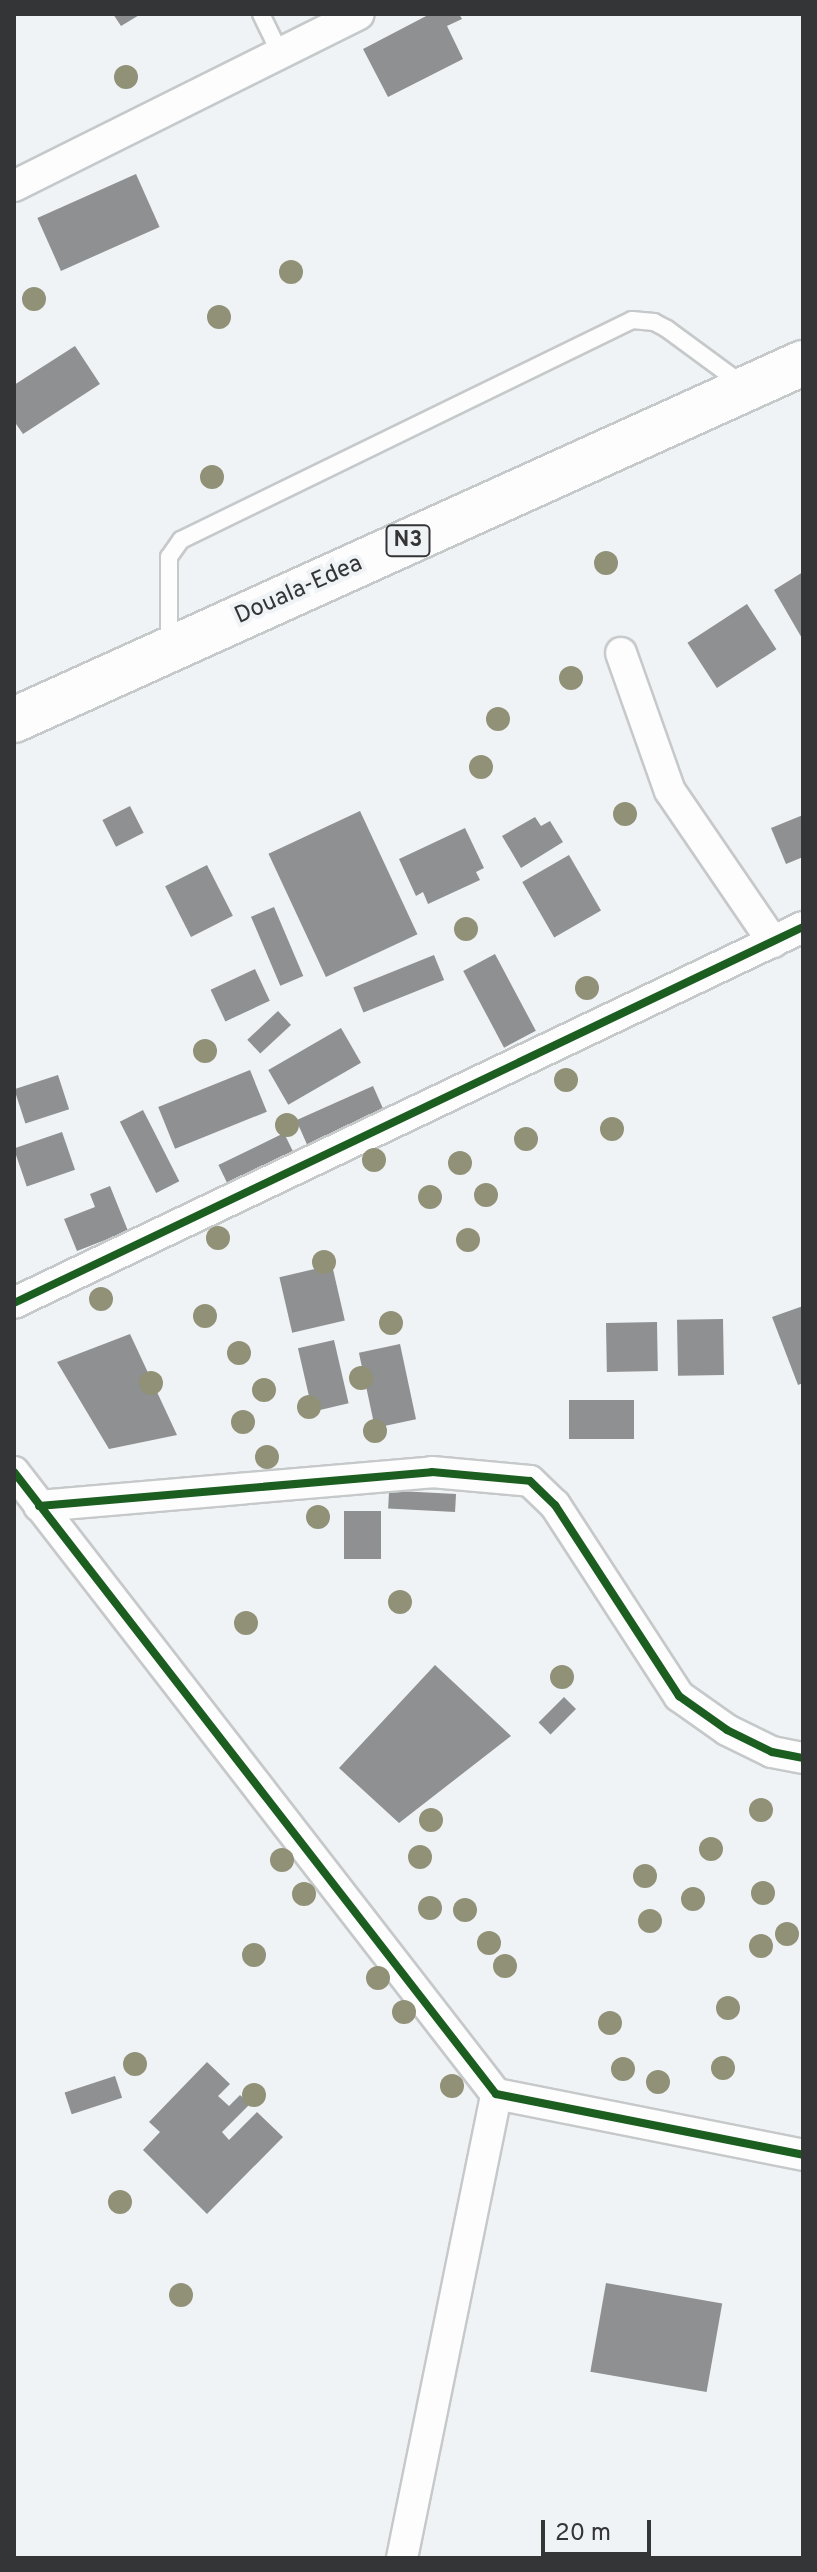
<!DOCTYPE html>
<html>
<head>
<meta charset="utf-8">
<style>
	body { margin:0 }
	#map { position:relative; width:817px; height:2572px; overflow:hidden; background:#f0f3f5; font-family:Overpass,sans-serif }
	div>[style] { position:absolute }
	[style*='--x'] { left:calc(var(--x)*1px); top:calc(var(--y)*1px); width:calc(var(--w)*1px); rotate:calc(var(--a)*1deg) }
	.building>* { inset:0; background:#8e9091; transform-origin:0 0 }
	.roads { filter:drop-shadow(2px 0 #c6c9ca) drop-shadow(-2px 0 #c6c9ca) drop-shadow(0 2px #c6c9ca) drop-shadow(0 -2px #c6c9ca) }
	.lane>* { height:16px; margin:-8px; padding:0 8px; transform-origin:8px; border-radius:8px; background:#fdfdfe }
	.street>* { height:30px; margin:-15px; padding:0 15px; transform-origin:15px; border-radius:15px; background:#fdfdfe }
	.highway>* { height:44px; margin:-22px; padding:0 22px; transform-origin:22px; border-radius:22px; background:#fdfdfe }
	.cycleway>* { height:8px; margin:-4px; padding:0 4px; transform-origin:4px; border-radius:4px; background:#1b5e20 }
	.trees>* { width:24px; height:24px; margin:-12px; border-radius:50%; background:#919177 }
	span { translate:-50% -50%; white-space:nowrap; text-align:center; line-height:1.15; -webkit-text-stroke:8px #eff3f6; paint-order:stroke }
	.shield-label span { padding:2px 6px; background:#eff3f6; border:2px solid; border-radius:6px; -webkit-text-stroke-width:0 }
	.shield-label { font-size:22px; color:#343536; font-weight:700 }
	.street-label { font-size:24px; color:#343536 }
	.frame { position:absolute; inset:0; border:16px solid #343536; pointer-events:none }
	.scale { position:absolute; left:541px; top:2520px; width:110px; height:36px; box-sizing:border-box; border:4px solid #343536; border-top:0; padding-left:10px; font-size:24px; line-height:28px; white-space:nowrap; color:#343536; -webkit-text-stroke:6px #eff3f6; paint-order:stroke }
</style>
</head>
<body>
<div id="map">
	<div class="building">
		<div style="clip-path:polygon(113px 14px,141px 14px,121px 26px)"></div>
		<div style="clip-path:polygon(430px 14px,459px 14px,462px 19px,447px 26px,463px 59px,388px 97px,363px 49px)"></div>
		<div style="left:136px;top:174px;width:58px;height:108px;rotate:66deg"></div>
		<div style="clip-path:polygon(75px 346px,100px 384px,23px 434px,14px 421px,14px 385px)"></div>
		<div style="clip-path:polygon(803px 572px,803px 640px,774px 590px)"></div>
		<div style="left:747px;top:604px;width:54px;height:71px;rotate:57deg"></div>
		<div style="left:130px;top:806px;width:30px;height:31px;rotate:63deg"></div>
		<div style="left:360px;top:811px;width:136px;height:101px;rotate:65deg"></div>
		<div style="clip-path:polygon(803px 815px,803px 857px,786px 864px,771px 828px)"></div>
		<div style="clip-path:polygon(535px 817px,541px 826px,550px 821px,563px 842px,521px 868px,502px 836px)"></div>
		<div style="clip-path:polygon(465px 828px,484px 868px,476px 872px,480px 880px,428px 904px,423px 892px,416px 896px,399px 859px)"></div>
		<div style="left:569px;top:855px;width:64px;height:54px;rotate:60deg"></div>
		<div style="left:207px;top:865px;width:57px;height:47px;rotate:63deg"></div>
		<div style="left:274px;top:907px;width:75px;height:25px;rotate:67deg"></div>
		<div style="left:495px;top:954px;width:87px;height:36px;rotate:62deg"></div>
		<div style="left:434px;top:955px;width:27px;height:87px;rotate:68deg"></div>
		<div style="left:255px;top:969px;width:35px;height:49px;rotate:65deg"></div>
		<div style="left:278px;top:1011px;width:19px;height:42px;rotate:47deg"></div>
		<div style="left:341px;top:1028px;width:40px;height:84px;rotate:60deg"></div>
		<div style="left:250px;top:1070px;width:45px;height:99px;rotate:68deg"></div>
		<div style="left:58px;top:1075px;width:36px;height:46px;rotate:72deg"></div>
		<div style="left:373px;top:1086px;width:32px;height:84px;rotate:66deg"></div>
		<div style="left:143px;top:1110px;width:80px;height:26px;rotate:63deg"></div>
		<div style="left:62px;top:1132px;width:40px;height:51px;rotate:71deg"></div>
		<div style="left:284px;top:1133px;width:32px;height:73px;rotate:64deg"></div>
		<div style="clip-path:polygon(110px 1186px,128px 1231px,77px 1251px,64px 1219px,95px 1207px,90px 1194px)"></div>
		<div style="left:332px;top:1265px;width:57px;height:54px;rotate:77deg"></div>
		<div style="clip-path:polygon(803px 1306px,803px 1383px,798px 1385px,772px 1317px)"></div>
		<div style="left:723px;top:1319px;width:56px;height:46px;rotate:89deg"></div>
		<div style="left:657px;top:1322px;width:49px;height:51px;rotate:89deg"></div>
		<div style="clip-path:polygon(130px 1334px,177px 1435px,109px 1449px,57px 1362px)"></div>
		<div style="left:334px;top:1340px;width:65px;height:37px;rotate:77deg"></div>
		<div style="left:400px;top:1344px;width:77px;height:42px;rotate:78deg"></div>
		<div style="left:634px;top:1400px;width:39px;height:65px;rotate:90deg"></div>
		<div style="left:456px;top:1494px;width:18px;height:67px;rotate:93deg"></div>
		<div style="left:344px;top:1511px;width:37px;height:48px"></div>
		<div style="clip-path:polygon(435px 1665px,511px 1736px,399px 1823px,339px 1768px)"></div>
		<div style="left:564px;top:1697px;width:17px;height:36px;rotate:45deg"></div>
		<div style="clip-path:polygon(207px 2062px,230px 2084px,218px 2096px,229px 2106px,240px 2095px,250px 2104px,222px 2132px,229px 2140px,257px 2112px,283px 2137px,207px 2214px,143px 2150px,160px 2132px,149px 2122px)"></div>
		<div style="left:115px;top:2076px;width:23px;height:53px;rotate:72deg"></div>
		<div style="left:606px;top:2283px;width:118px;height:90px;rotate:10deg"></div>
	</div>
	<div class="roads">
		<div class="lane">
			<div style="--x:261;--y:14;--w:43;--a:64"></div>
			<div style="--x:169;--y:645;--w:88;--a:-90"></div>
			<div style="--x:169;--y:557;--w:21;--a:-55"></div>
			<div style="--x:181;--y:540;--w:502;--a:-26"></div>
			<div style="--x:632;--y:320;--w:22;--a:5"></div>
			<div style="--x:654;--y:322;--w:15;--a:28"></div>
			<div style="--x:667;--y:329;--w:93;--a:36.3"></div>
		</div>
		<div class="street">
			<div style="--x:14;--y:186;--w:385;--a:-26.5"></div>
			<div style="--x:621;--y:653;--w:146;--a:70.5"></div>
			<div style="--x:670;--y:791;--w:183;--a:55.7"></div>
			<div style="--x:14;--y:1303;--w:874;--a:-25.48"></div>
			<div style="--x:14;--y:1472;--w:787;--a:52.23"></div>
			<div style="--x:496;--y:2094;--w:313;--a:11.2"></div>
			<div style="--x:39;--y:1506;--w:394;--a:-4.9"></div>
			<div style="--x:432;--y:1472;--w:98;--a:5.2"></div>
			<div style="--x:530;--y:1481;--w:35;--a:44"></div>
			<div style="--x:555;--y:1505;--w:228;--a:57"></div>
			<div style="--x:679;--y:1696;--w:59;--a:35.3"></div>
			<div style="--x:727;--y:1730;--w:50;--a:26.1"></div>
			<div style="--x:772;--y:1752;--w:32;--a:11"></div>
			<div style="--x:402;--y:2558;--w:473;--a:-78.5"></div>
		</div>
		<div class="highway">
			<div style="--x:14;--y:720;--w:866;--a:-24.35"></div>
		</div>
	</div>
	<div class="cycleway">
		<div style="--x:14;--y:1303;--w:874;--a:-25.48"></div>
		<div style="--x:14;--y:1472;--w:787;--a:52.23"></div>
		<div style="--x:496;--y:2094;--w:313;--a:11.2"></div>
		<div style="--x:39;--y:1506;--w:394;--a:-4.9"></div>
		<div style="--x:432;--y:1472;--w:98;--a:5.2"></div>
		<div style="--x:530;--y:1481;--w:35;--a:44"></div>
		<div style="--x:555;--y:1505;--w:228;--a:57"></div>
		<div style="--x:679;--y:1696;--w:59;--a:35.3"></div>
		<div style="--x:727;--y:1730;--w:50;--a:26.1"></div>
		<div style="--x:772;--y:1752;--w:32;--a:11"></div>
	</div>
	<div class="trees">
		<div style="left:126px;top:77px"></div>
		<div style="left:291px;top:272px"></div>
		<div style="left:34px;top:299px"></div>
		<div style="left:219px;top:317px"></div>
		<div style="left:212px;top:477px"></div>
		<div style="left:606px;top:563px"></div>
		<div style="left:571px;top:678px"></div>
		<div style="left:498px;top:719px"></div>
		<div style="left:481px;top:767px"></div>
		<div style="left:625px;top:814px"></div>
		<div style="left:466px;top:929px"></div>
		<div style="left:587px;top:988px"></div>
		<div style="left:205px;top:1051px"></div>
		<div style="left:566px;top:1080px"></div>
		<div style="left:287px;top:1125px"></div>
		<div style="left:612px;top:1129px"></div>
		<div style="left:526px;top:1139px"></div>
		<div style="left:374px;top:1160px"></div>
		<div style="left:460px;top:1163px"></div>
		<div style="left:486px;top:1195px"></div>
		<div style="left:430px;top:1197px"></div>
		<div style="left:218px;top:1238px"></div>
		<div style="left:468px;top:1240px"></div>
		<div style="left:324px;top:1262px"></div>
		<div style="left:101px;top:1299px"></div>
		<div style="left:205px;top:1316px"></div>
		<div style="left:391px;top:1323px"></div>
		<div style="left:239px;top:1353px"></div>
		<div style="left:361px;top:1378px"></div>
		<div style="left:151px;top:1383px"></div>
		<div style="left:264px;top:1390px"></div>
		<div style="left:309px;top:1407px"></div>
		<div style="left:243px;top:1422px"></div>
		<div style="left:375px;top:1431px"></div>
		<div style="left:267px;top:1457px"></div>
		<div style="left:318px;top:1517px"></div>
		<div style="left:400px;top:1602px"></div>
		<div style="left:246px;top:1623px"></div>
		<div style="left:562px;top:1677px"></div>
		<div style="left:761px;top:1810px"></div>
		<div style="left:431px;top:1820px"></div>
		<div style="left:711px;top:1849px"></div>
		<div style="left:420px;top:1857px"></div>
		<div style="left:282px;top:1860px"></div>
		<div style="left:645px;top:1876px"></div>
		<div style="left:763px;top:1893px"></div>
		<div style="left:304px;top:1894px"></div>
		<div style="left:693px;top:1899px"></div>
		<div style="left:430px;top:1908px"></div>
		<div style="left:465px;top:1910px"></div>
		<div style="left:650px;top:1921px"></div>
		<div style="left:787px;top:1934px"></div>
		<div style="left:489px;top:1943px"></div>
		<div style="left:761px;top:1946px"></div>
		<div style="left:254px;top:1955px"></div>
		<div style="left:505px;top:1966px"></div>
		<div style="left:378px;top:1978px"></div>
		<div style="left:728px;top:2008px"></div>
		<div style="left:404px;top:2012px"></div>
		<div style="left:610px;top:2023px"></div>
		<div style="left:135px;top:2064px"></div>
		<div style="left:723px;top:2068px"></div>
		<div style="left:623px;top:2069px"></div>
		<div style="left:658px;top:2082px"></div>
		<div style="left:452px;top:2086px"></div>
		<div style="left:254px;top:2095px"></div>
		<div style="left:120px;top:2202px"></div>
		<div style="left:181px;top:2295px"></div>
	</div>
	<div class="shield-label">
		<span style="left:408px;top:541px">N3</span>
	</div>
	<div class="street-label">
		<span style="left:299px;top:591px;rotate:-24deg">Douala-Edea</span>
	</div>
	<div class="frame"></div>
	<div class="scale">20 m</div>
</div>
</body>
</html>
